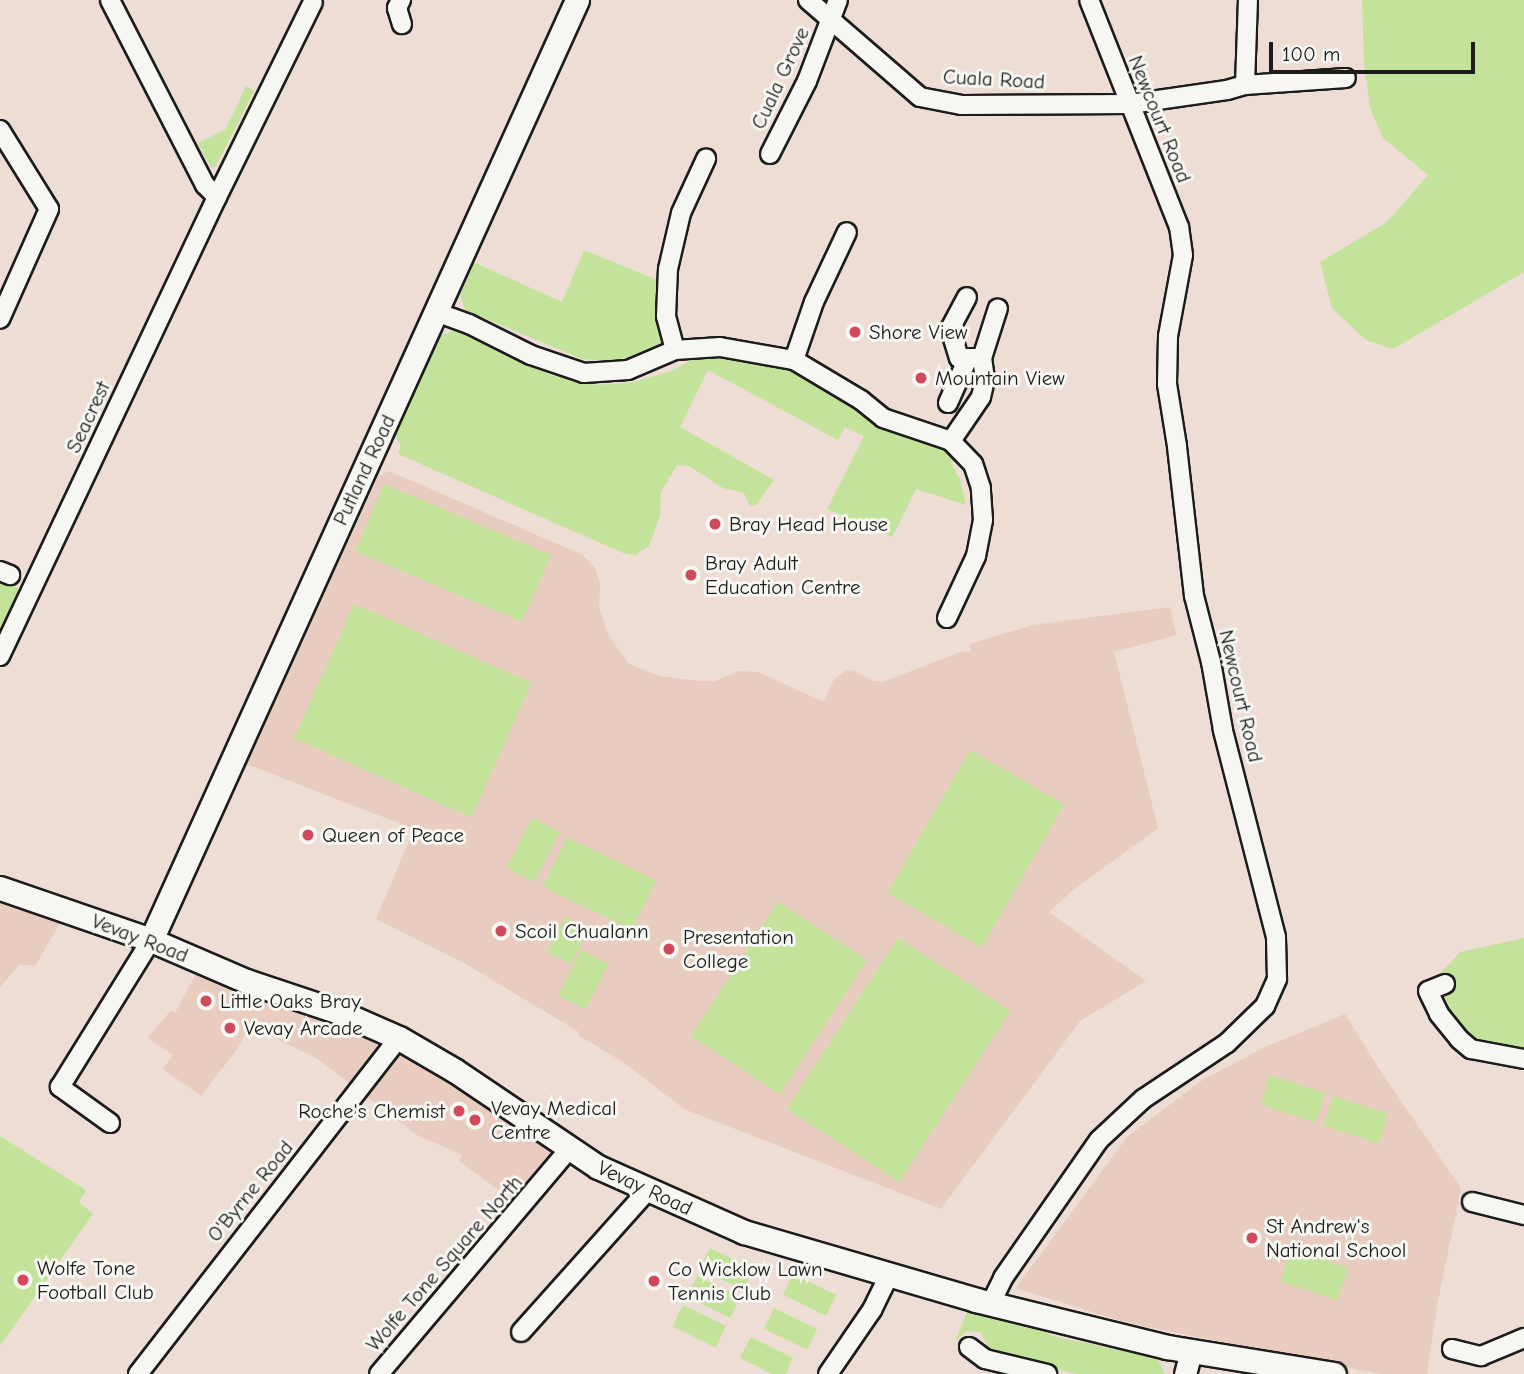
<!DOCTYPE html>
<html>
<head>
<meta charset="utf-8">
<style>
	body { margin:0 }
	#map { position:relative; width:1524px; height:1374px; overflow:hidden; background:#edddd4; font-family:"Comic Neue",sans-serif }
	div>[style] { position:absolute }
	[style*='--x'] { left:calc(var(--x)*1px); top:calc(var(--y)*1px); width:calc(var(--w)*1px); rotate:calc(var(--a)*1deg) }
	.built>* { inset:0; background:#e7ccbf }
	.green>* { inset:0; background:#c3e29a; transform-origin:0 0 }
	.roads { filter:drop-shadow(2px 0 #1c1c1c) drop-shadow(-2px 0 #1c1c1c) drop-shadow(0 2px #1c1c1c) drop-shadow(0 -2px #1c1c1c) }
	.minor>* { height:18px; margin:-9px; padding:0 9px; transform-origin:9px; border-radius:9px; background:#f6f6f2 }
	.tertiary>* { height:21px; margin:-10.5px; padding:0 10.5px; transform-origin:10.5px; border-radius:10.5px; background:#f6f6f2 }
	.secondary>* { height:23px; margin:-11.5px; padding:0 11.5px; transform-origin:11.5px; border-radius:11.5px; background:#f6f6f2 }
	.dots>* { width:19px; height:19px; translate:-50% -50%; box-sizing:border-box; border:4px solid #f6f6f2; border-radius:50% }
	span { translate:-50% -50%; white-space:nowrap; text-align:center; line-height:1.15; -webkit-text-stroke:6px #f6f6f2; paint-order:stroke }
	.street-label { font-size:21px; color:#1c1c1c }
	.poi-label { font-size:21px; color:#1c1c1c }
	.left { translate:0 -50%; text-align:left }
	.right { translate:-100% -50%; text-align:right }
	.scale { position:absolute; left:1269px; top:42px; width:206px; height:32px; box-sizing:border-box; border:4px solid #1c1c1c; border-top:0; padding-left:9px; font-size:21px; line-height:24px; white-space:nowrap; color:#1c1c1c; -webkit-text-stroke:5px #f6f6f2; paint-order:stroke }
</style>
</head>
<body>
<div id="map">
	<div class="built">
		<div style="clip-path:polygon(389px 471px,583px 555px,595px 568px,600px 583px,599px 608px,609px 636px,629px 664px,659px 676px,700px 681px,715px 681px,739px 671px,758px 672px,824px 702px,834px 679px,845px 671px,853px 670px,873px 681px,883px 682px,960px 652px,971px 652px,970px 644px,1033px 625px,1170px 607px,1176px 635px,1114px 652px,1158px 828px,1072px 891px,1049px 912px,1146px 981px,1080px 1021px,941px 1209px,684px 1109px,623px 1062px,578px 1035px,579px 1032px,464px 963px,376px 919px,414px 829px,246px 764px,378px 477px)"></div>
		<div style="clip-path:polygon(0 901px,60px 923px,35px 966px,20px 964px,0 987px)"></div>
		<div style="clip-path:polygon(197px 972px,368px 1034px,411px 1054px,549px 1145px,550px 1153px,511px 1199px,459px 1161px,462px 1155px,417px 1135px,316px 1058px,250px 1026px,235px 1052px,201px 1096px,163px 1069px,173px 1055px,148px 1038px,171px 1010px,175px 1013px)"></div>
		<div style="clip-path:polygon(1345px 1014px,1381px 1072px,1461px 1188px,1438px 1301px,1427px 1374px,1380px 1374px,1124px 1322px,1016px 1288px,1127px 1137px,1201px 1081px,1263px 1048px)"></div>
	</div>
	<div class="green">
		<div style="clip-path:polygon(1362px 0,1524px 0,1524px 272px,1393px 349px,1366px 340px,1332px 308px,1320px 262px,1387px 222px,1428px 175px,1383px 138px,1370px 108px,1364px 63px)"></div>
		<div style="clip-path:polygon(246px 86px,254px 91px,216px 166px,211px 168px,198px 143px,226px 129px)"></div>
		<div style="clip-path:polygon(584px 250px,662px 282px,663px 341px,655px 350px,610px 361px,582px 359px,465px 310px,460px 295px,472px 269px,471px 261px,562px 302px)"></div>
		<div style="clip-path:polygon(456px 330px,551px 375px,593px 385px,630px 383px,668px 372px,702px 355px,730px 354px,776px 363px,824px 384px,879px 421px,951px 450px,960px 458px,951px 463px,960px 479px,966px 505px,916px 489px,892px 537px,827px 509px,864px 436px,845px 427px,838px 440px,708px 370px,680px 427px,774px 480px,756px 505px,750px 506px,744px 493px,723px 488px,689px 466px,677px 465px,661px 492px,660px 516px,649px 546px,635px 555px,623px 553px,398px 454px,401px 446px,395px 436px,398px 426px,441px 335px)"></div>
		<div style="left:384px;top:484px;width:181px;height:73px;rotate:23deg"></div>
		<div style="clip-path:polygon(0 579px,20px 589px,0 632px)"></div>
		<div style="left:354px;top:604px;width:194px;height:147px;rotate:24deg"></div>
		<div style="left:970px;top:750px;width:109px;height:165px;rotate:30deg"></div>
		<div style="left:532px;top:818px;width:31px;height:56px;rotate:27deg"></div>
		<div style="left:567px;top:837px;width:99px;height:55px;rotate:26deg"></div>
		<div style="left:778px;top:902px;width:106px;height:160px;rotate:33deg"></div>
		<div style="left:565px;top:917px;width:27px;height:39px;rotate:28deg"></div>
		<div style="left:898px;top:938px;width:134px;height:204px;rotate:33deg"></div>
		<div style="clip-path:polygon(1524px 938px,1524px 1049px,1466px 1036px,1444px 1004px,1447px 989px,1439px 975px,1460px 952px)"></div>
		<div style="left:581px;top:950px;width:31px;height:51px;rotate:27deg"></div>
		<div style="left:1270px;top:1075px;width:58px;height:31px;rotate:18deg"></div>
		<div style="left:1333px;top:1096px;width:58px;height:31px;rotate:18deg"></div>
		<div style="clip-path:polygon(0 1136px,86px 1190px,79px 1202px,93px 1214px,0 1346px)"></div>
		<div style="left:710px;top:1248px;width:48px;height:23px;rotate:26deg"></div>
		<div style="left:1291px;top:1249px;width:60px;height:34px;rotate:18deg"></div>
		<div style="left:793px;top:1274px;width:48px;height:23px;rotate:26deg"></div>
		<div style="left:697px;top:1276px;width:48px;height:23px;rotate:26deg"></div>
		<div style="left:683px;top:1305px;width:48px;height:24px;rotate:26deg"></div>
		<div style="clip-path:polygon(969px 1307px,1026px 1320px,1052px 1336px,1157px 1358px,1165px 1374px,1078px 1374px,998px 1355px,989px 1348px,980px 1332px,967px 1331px,955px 1341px)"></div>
		<div style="left:774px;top:1308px;width:48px;height:23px;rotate:26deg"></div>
		<div style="clip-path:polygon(751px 1337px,793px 1358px,786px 1374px,772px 1374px,740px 1358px)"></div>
	</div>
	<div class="roads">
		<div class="minor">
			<div style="--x:401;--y:0;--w:9;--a:117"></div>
			<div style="--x:397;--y:8;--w:17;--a:73"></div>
			<div style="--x:808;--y:0;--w:148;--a:40.9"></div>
			<div style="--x:920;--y:97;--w:43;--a:10.8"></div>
			<div style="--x:962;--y:105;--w:168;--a:-0.3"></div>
			<div style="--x:1130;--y:104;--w:98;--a:-8.2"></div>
			<div style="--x:1227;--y:90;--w:19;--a:-16"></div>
			<div style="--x:1245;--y:85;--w:101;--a:-4"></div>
			<div style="--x:1245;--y:85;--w:85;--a:-88"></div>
			<div style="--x:0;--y:130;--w:93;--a:58.2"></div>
			<div style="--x:49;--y:209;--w:120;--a:114"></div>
			<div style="--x:770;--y:154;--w:82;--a:-63.1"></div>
			<div style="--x:807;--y:81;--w:87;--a:-69.1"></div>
			<div style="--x:217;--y:197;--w:217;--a:-63.8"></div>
			<div style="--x:436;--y:312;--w:35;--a:20"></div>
			<div style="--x:469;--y:324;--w:69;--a:26.6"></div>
			<div style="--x:531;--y:355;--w:56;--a:18.8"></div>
			<div style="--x:584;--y:373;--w:44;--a:-3.9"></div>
			<div style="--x:628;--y:370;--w:51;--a:-23.1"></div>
			<div style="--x:675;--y:350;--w:45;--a:-3.8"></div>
			<div style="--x:720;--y:347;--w:75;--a:10"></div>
			<div style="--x:794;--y:360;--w:78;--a:30.8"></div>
			<div style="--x:861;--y:400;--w:28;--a:39"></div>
			<div style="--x:883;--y:418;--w:72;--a:18.7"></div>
			<div style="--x:951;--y:441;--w:53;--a:-55.7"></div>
			<div style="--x:981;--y:397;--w:18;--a:-77"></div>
			<div style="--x:985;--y:379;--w:21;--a:-98"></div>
			<div style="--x:982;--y:358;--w:23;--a:180"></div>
			<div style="--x:959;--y:358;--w:30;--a:-107"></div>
			<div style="--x:950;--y:329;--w:36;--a:-62"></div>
			<div style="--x:675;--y:350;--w:35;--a:-105"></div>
			<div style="--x:666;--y:316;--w:47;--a:-87.6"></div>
			<div style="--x:668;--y:269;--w:57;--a:-76.9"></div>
			<div style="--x:681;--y:213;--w:60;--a:-65.2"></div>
			<div style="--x:982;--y:358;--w:52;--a:-72.3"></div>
			<div style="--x:794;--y:360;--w:61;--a:-71"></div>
			<div style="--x:814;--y:302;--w:77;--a:-64.8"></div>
			<div style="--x:948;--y:403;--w:49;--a:-66"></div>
			<div style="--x:0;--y:571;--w:11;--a:22"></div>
			<div style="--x:947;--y:618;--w:68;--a:-64.9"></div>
			<div style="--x:976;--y:556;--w:37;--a:-79"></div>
			<div style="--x:983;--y:520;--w:32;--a:-94"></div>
			<div style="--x:981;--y:488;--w:25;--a:-108"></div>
			<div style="--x:973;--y:464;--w:32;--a:-134"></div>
			<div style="--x:0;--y:656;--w:508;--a:-64.7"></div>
			<div style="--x:217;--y:197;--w:17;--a:-135"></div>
			<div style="--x:205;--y:185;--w:208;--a:-117.2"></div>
			<div style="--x:1445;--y:984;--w:18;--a:158"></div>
			<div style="--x:1428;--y:991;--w:25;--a:64"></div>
			<div style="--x:1439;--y:1014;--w:32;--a:51"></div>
			<div style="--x:1459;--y:1039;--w:16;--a:40"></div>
			<div style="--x:1471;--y:1049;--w:54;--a:10.7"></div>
			<div style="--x:110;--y:1123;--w:62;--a:-144.2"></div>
			<div style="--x:60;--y:1087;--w:173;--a:-58.2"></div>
			<div style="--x:1472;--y:1202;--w:54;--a:14"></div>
			<div style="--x:991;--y:1303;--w:28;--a:-64"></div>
			<div style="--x:1003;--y:1278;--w:168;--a:-55.2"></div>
			<div style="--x:1099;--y:1140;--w:60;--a:-43"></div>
			<div style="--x:1143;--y:1099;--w:101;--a:-33.7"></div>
			<div style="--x:1227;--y:1043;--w:53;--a:-44.2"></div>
			<div style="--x:1265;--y:1006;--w:30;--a:-66"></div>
			<div style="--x:1277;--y:979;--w:42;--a:-91.4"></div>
			<div style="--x:1276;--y:937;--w:214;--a:-104.4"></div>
			<div style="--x:1223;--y:730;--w:69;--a:-100"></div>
			<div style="--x:1211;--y:662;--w:68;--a:-104.4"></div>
			<div style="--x:1194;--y:596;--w:151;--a:-96.5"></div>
			<div style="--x:1177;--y:446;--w:63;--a:-99.2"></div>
			<div style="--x:1167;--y:384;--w:48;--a:-88.8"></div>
			<div style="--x:1168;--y:336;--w:82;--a:-79.5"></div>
			<div style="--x:1183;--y:255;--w:28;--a:-98"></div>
			<div style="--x:1179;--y:227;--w:244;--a:-111.6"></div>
			<div style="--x:521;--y:1332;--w:191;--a:-48.2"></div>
			<div style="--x:969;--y:1347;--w:20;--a:37"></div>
			<div style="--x:985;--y:1359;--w:64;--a:13.6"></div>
			<div style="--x:1452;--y:1349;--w:30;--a:14"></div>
			<div style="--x:1481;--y:1356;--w:47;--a:-22.7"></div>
			<div style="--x:138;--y:1374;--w:425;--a:-52.2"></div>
			<div style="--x:379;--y:1374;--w:294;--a:-49.8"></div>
			<div style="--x:828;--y:1374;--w:78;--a:-55.5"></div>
			<div style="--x:872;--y:1310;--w:39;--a:-64"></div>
		</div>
		<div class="tertiary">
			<div style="--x:1185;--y:1374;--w:23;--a:-75"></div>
		</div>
		<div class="secondary">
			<div style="--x:0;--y:888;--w:160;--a:19"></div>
			<div style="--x:151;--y:940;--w:103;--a:23.3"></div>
			<div style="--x:246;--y:981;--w:101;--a:18.4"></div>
			<div style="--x:342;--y:1013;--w:62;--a:23.7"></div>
			<div style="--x:399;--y:1038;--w:64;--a:30.2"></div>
			<div style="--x:454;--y:1070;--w:174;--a:34"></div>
			<div style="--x:598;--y:1167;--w:160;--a:24"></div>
			<div style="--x:744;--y:1232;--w:242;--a:16.3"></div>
			<div style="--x:976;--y:1300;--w:197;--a:13.8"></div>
			<div style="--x:1167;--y:1347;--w:169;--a:9.2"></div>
			<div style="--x:151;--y:940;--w:1032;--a:-65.62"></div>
		</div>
	</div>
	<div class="dots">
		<div style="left:855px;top:332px;background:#d1495b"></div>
		<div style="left:921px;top:378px;background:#d1495b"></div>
		<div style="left:715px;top:524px;background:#d1495b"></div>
		<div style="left:691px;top:575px;background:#d1495b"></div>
		<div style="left:308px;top:835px;background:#d1495b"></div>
		<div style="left:501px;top:931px;background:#d1495b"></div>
		<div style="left:669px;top:949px;background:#d1495b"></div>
		<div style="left:206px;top:1001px;background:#d1495b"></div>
		<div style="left:230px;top:1028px;background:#d1495b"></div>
		<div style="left:459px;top:1111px;background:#d1495b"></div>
		<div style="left:475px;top:1120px;background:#d1495b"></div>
		<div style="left:1252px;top:1238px;background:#d1495b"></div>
		<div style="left:23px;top:1280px;background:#d1495b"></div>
		<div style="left:654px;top:1281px;background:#d1495b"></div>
	</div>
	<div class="street-label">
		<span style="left:780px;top:78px;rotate:-65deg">Cuala Grove</span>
		<span style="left:994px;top:79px;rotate:3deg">Cuala Road</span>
		<span style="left:1160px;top:119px;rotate:68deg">Newcourt Road</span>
		<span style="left:88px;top:417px;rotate:-65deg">Seacrest</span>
		<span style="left:364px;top:470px;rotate:-65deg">Putland Road</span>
		<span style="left:1241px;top:696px;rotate:77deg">Newcourt Road</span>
		<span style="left:140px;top:938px;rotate:21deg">Vevay Road</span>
		<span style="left:645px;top:1188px;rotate:25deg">Vevay Road</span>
		<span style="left:250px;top:1191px;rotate:-51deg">O'Byrne Road</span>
		<span style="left:444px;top:1263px;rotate:-49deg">Wolfe Tone Square North</span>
	</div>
	<div class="poi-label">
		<span class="left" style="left:869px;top:332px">Shore View</span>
		<span class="left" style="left:935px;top:378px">Mountain View</span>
		<span class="left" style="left:729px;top:524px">Bray Head House</span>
		<span class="left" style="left:705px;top:575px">Bray Adult<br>Education Centre</span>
		<span class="left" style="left:322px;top:835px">Queen of Peace</span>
		<span class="left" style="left:515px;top:931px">Scoil Chualann</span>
		<span class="left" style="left:683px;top:949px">Presentation<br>College</span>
		<span class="left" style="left:220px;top:1001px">Little Oaks Bray</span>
		<span class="left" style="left:244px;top:1028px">Vevay Arcade</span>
		<span class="left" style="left:491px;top:1120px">Vevay Medical<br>Centre</span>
		<span class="right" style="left:445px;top:1111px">Roche's Chemist</span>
		<span class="left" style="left:1266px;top:1238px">St Andrew's<br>National School</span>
		<span class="left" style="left:37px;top:1280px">Wolfe Tone<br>Football Club</span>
		<span class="left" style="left:668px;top:1281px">Co Wicklow Lawn<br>Tennis Club</span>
	</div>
	<div class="scale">100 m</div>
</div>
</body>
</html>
